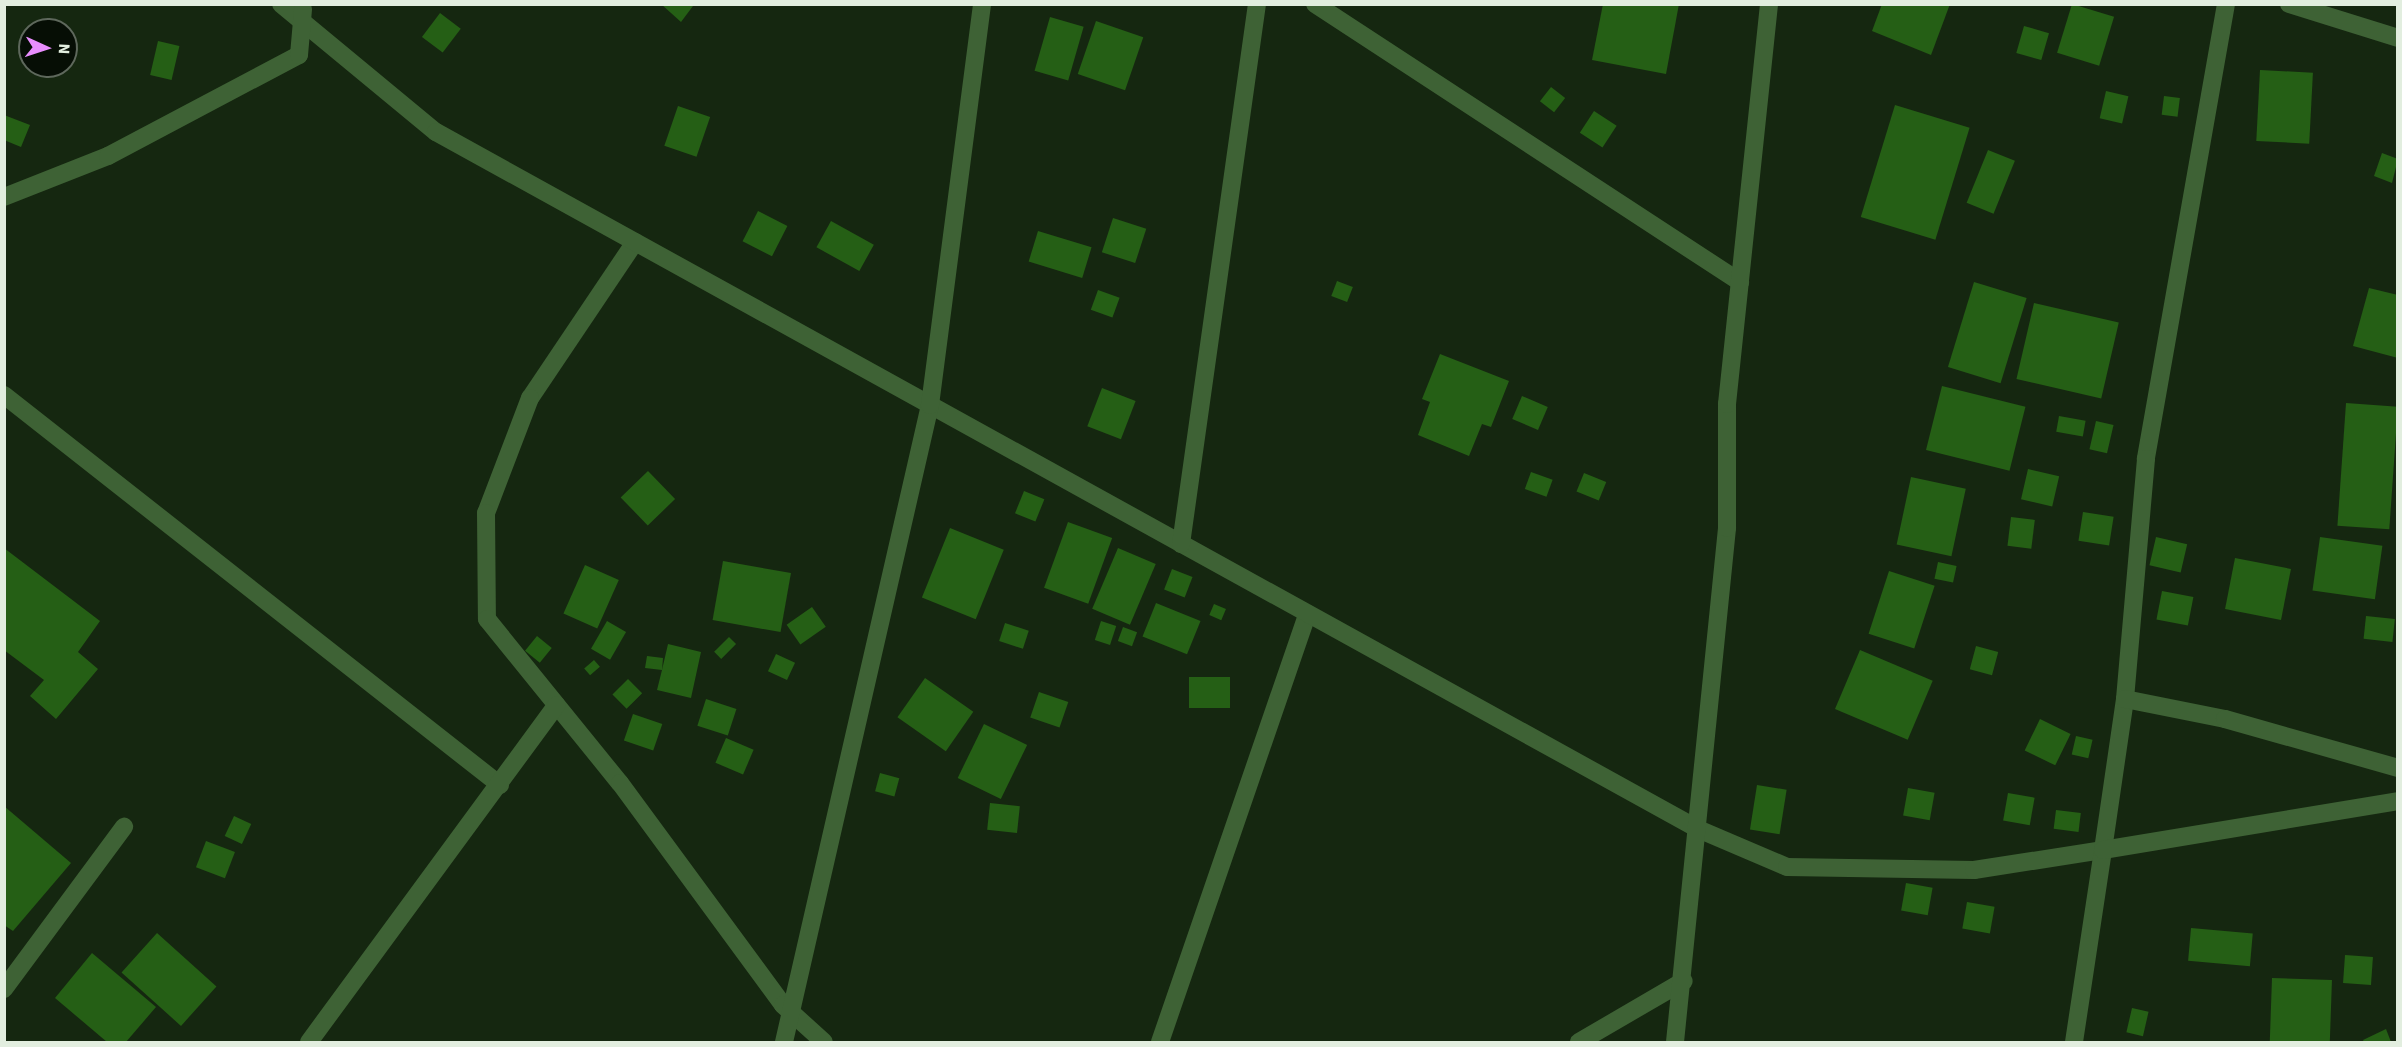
<!DOCTYPE html>
<html>
<head>
<meta charset="utf-8">
<style>
	body { margin:0 }
	#map { position:relative; width:2402px; height:1047px; overflow:hidden; background:#152710; font-family:"Source Sans 3",sans-serif }
	div>[style] { position:absolute }
	[style*='--x'] { left:calc(var(--x)*1px); top:calc(var(--y)*1px); width:calc(var(--w)*1px); rotate:calc(var(--a)*1deg) }
	.building>* { inset:0; background:#255f15; transform-origin:0 0 }
	.lane>* { height:18px; margin:-9px; padding:0 9px; transform-origin:9px; border-radius:9px; background:#3e6235 }
	.street>* { height:18px; margin:-9px; padding:0 9px; transform-origin:9px; border-radius:9px; background:#3e6235 }
	span { translate:-50% -50%; white-space:nowrap; text-align:center; line-height:1.15; -webkit-text-stroke:5px #060e05; paint-order:stroke }
	.frame { position:absolute; inset:0; border:6px solid #e2eedf; pointer-events:none }
	.north { position:absolute; left:18px; top:18px; width:60px; height:60px; box-sizing:border-box; background:#060e05; border:2px solid #5e685c; border-radius:50%; rotate:93deg; font-size:16px; font-weight:700; line-height:24px; text-align:center; color:#e2eedf }
	.north::after { content:''; display:block; margin:auto; width:21px; height:27px; background:#e98efe; clip-path:polygon(50% 0,100% 100%,50% 72%,0 100%) }
</style>
</head>
<body>
<div id="map">
	<div class="building">
		<div style="clip-path:polygon(661px 4px,692px 4px,693px 6px,681px 22px)"></div>
		<div style="clip-path:polygon(1603px 4px,1679px 4px,1666px 74px,1592px 60px)"></div>
		<div style="clip-path:polygon(1882px 4px,1950px 4px,1931px 55px,1872px 31px)"></div>
		<div style="left:2072px;top:4px;width:44px;height:51px;rotate:17deg"></div>
		<div style="left:440px;top:13px;width:26px;height:30px;rotate:37deg"></div>
		<div style="left:1050px;top:17px;width:35px;height:56px;rotate:16deg"></div>
		<div style="left:1096px;top:21px;width:50px;height:56px;rotate:19deg"></div>
		<div style="left:2024px;top:26px;width:26px;height:28px;rotate:16deg"></div>
		<div style="left:158px;top:41px;width:22px;height:35px;rotate:13deg"></div>
		<div style="left:2260px;top:70px;width:53px;height:71px;rotate:3deg"></div>
		<div style="left:1551px;top:87px;width:18px;height:18px;rotate:38deg"></div>
		<div style="left:2106px;top:91px;width:23px;height:28px;rotate:13deg"></div>
		<div style="left:2164px;top:96px;width:16px;height:19px;rotate:7deg"></div>
		<div style="left:1895px;top:105px;width:78px;height:117px;rotate:17deg"></div>
		<div style="left:678px;top:106px;width:34px;height:42px;rotate:19deg"></div>
		<div style="left:1594px;top:111px;width:27px;height:26px;rotate:33deg"></div>
		<div style="clip-path:polygon(4px 115px,30px 125px,21px 147px,4px 140px)"></div>
		<div style="left:1988px;top:150px;width:29px;height:57px;rotate:22deg"></div>
		<div style="clip-path:polygon(2382px 153px,2398px 159px,2392px 183px,2374px 176px)"></div>
		<div style="left:758px;top:211px;width:33px;height:34px;rotate:27deg"></div>
		<div style="left:1113px;top:218px;width:35px;height:36px;rotate:18deg"></div>
		<div style="left:831px;top:221px;width:49px;height:30px;rotate:29deg"></div>
		<div style="left:1038px;top:231px;width:56px;height:32px;rotate:17deg"></div>
		<div style="left:1337px;top:281px;width:17px;height:16px;rotate:21deg"></div>
		<div style="left:1974px;top:282px;width:55px;height:89px;rotate:17deg"></div>
		<div style="clip-path:polygon(2369px 288px,2398px 295px,2398px 358px,2353px 346px)"></div>
		<div style="left:1098px;top:290px;width:23px;height:21px;rotate:20deg"></div>
		<div style="left:2034px;top:303px;width:87px;height:78px;rotate:13deg"></div>
		<div style="clip-path:polygon(1440px 354px,1509px 381px,1491px 427px,1482px 424px,1469px 456px,1418px 435px,1430px 402px,1422px 399px)"></div>
		<div style="left:1942px;top:386px;width:86px;height:66px;rotate:14deg"></div>
		<div style="left:1102px;top:388px;width:36px;height:41px;rotate:21deg"></div>
		<div style="left:1522px;top:396px;width:28px;height:25px;rotate:23deg"></div>
		<div style="left:2346px;top:403px;width:52px;height:123px;rotate:4deg"></div>
		<div style="left:2059px;top:416px;width:27px;height:16px;rotate:10deg"></div>
		<div style="left:2096px;top:421px;width:18px;height:29px;rotate:13deg"></div>
		<div style="left:2028px;top:469px;width:32px;height:31px;rotate:13deg"></div>
		<div style="left:648px;top:471px;width:39px;height:38px;rotate:46deg"></div>
		<div style="left:1531px;top:472px;width:23px;height:18px;rotate:20deg"></div>
		<div style="left:1584px;top:473px;width:24px;height:20px;rotate:22deg"></div>
		<div style="left:1911px;top:477px;width:56px;height:69px;rotate:12deg"></div>
		<div style="left:1024px;top:491px;width:22px;height:24px;rotate:22deg"></div>
		<div style="left:2083px;top:512px;width:31px;height:29px;rotate:9deg"></div>
		<div style="left:2011px;top:517px;width:24px;height:29px;rotate:7deg"></div>
		<div style="left:1068px;top:522px;width:47px;height:70px;rotate:20deg"></div>
		<div style="left:950px;top:528px;width:58px;height:75px;rotate:22deg"></div>
		<div style="left:2156px;top:537px;width:32px;height:29px;rotate:13deg"></div>
		<div style="left:2320px;top:537px;width:63px;height:54px;rotate:8deg"></div>
		<div style="clip-path:polygon(4px 548px,100px 621px,78px 652px,98px 669px,56px 719px,30px 696px,44px 680px,4px 650px)"></div>
		<div style="left:1118px;top:548px;width:41px;height:66px;rotate:23deg"></div>
		<div style="left:2235px;top:558px;width:57px;height:52px;rotate:11deg"></div>
		<div style="left:723px;top:561px;width:69px;height:60px;rotate:10deg"></div>
		<div style="left:1938px;top:562px;width:19px;height:17px;rotate:12deg"></div>
		<div style="left:585px;top:565px;width:37px;height:53px;rotate:24deg"></div>
		<div style="left:1172px;top:569px;width:22px;height:22px;rotate:21deg"></div>
		<div style="left:1889px;top:571px;width:48px;height:66px;rotate:18deg"></div>
		<div style="left:2162px;top:591px;width:32px;height:29px;rotate:11deg"></div>
		<div style="left:1156px;top:603px;width:48px;height:36px;rotate:22deg"></div>
		<div style="left:1214px;top:604px;width:13px;height:12px;rotate:23deg"></div>
		<div style="left:812px;top:607px;width:24px;height:31px;rotate:55deg"></div>
		<div style="left:2366px;top:616px;width:29px;height:23px;rotate:6deg"></div>
		<div style="left:607px;top:621px;width:22px;height:32px;rotate:30deg"></div>
		<div style="left:1101px;top:621px;width:16px;height:20px;rotate:18deg"></div>
		<div style="left:1005px;top:623px;width:25px;height:19px;rotate:18deg"></div>
		<div style="left:1123px;top:627px;width:15px;height:15px;rotate:20deg"></div>
		<div style="left:537px;top:636px;width:19px;height:19px;rotate:39deg"></div>
		<div style="left:729px;top:637px;width:10px;height:21px;rotate:45deg"></div>
		<div style="clip-path:polygon(668px 644px,701px 652px,691px 698px,657px 690px,662px 670px,645px 668px,647px 656px,663px 658px,662px 670px)"></div>
		<div style="left:1976px;top:646px;width:23px;height:24px;rotate:15deg"></div>
		<div style="left:1860px;top:650px;width:79px;height:64px;rotate:23deg"></div>
		<div style="left:776px;top:654px;width:21px;height:19px;rotate:25deg"></div>
		<div style="left:594px;top:660px;width:9px;height:13px;rotate:49deg"></div>
		<div style="left:1189px;top:677px;width:41px;height:31px"></div>
		<div style="left:925px;top:678px;width:59px;height:48px;rotate:35deg"></div>
		<div style="left:628px;top:679px;width:20px;height:22px;rotate:45deg"></div>
		<div style="left:1039px;top:692px;width:31px;height:27px;rotate:19deg"></div>
		<div style="left:706px;top:699px;width:32px;height:28px;rotate:18deg"></div>
		<div style="left:633px;top:714px;width:31px;height:28px;rotate:19deg"></div>
		<div style="left:2040px;top:719px;width:34px;height:35px;rotate:26deg"></div>
		<div style="left:984px;top:724px;width:48px;height:60px;rotate:26deg"></div>
		<div style="left:2076px;top:736px;width:17px;height:19px;rotate:13deg"></div>
		<div style="left:726px;top:738px;width:30px;height:27px;rotate:23deg"></div>
		<div style="left:880px;top:773px;width:20px;height:19px;rotate:15deg"></div>
		<div style="left:1757px;top:785px;width:30px;height:45px;rotate:9deg"></div>
		<div style="left:1908px;top:788px;width:27px;height:28px;rotate:10deg"></div>
		<div style="left:2008px;top:793px;width:27px;height:28px;rotate:10deg"></div>
		<div style="left:990px;top:803px;width:30px;height:27px;rotate:6deg"></div>
		<div style="clip-path:polygon(4px 806px,71px 863px,13px 931px,4px 925px)"></div>
		<div style="left:2056px;top:810px;width:25px;height:19px;rotate:7deg"></div>
		<div style="left:234px;top:816px;width:19px;height:22px;rotate:25deg"></div>
		<div style="left:206px;top:841px;width:31px;height:28px;rotate:21deg"></div>
		<div style="left:1906px;top:883px;width:27px;height:28px;rotate:10deg"></div>
		<div style="left:1967px;top:902px;width:28px;height:27px;rotate:10deg"></div>
		<div style="left:2191px;top:928px;width:62px;height:33px;rotate:5deg"></div>
		<div style="left:157px;top:933px;width:80px;height:53px;rotate:42deg"></div>
		<div style="clip-path:polygon(92px 953px,156px 1007px,126px 1042px,107px 1042px,55px 998px)"></div>
		<div style="left:2345px;top:955px;width:28px;height:28px;rotate:4deg"></div>
		<div style="left:2272px;top:978px;width:60px;height:64px;rotate:2deg"></div>
		<div style="left:2132px;top:1008px;width:17px;height:25px;rotate:13deg"></div>
		<div style="clip-path:polygon(2386px 1029px,2391px 1042px,2364px 1042px,2363px 1040px)"></div>
	</div>
	<div class="lane">
		<div style="--x:635;--y:242;--w:188;--a:123.9"></div>
		<div style="--x:530;--y:398;--w:123;--a:110.9"></div>
		<div style="--x:486;--y:513;--w:106;--a:89.5"></div>
		<div style="--x:487;--y:619;--w:211;--a:51"></div>
		<div style="--x:620;--y:783;--w:275;--a:53.7"></div>
		<div style="--x:783;--y:1005;--w:55;--a:42.1"></div>
		<div style="--x:4;--y:395;--w:631;--a:38.18"></div>
		<div style="--x:4;--y:989;--w:202;--a:-53.5"></div>
		<div style="--x:309;--y:1042;--w:418;--a:-53.7"></div>
		<div style="--x:1160;--y:1042;--w:453;--a:-71"></div>
		<div style="--x:1579;--y:1042;--w:121;--a:-30.2"></div>
	</div>
	<div class="street">
		<div style="--x:281;--y:4;--w:201;--a:39.6"></div>
		<div style="--x:436;--y:132;--w:1442;--a:28.91"></div>
		<div style="--x:1698;--y:829;--w:97;--a:23.1"></div>
		<div style="--x:1787;--y:867;--w:187;--a:0.9"></div>
		<div style="--x:1974;--y:870;--w:131;--a:-8.8"></div>
		<div style="--x:2103;--y:850;--w:153;--a:-81.7"></div>
		<div style="--x:1315;--y:4;--w:508;--a:33.19"></div>
		<div style="--x:2226;--y:4;--w:462;--a:100"></div>
		<div style="--x:2146;--y:459;--w:241;--a:95"></div>
		<div style="--x:2125;--y:699;--w:102;--a:11.3"></div>
		<div style="--x:2225;--y:719;--w:180;--a:15.8"></div>
		<div style="--x:2289;--y:4;--w:114;--a:17.3"></div>
		<div style="--x:4;--y:197;--w:112;--a:-21.5"></div>
		<div style="--x:108;--y:156;--w:216;--a:-27.9"></div>
		<div style="--x:299;--y:55;--w:46;--a:-85"></div>
		<div style="--x:1181;--y:544;--w:545;--a:-81.99"></div>
		<div style="--x:784;--y:1042;--w:654;--a:-77.09"></div>
		<div style="--x:930;--y:405;--w:404;--a:-82.6"></div>
		<div style="--x:1675;--y:1042;--w:517;--a:-84.22"></div>
		<div style="--x:1727;--y:528;--w:124;--a:-90"></div>
		<div style="--x:1727;--y:404;--w:402;--a:-84"></div>
		<div style="--x:2074;--y:1042;--w:194;--a:-81.4"></div>
		<div style="--x:2103;--y:850;--w:299;--a:-9.4"></div>
	</div>
	<div class="frame"></div>
	<div class="north">N</div>
</div>
</body>
</html>
